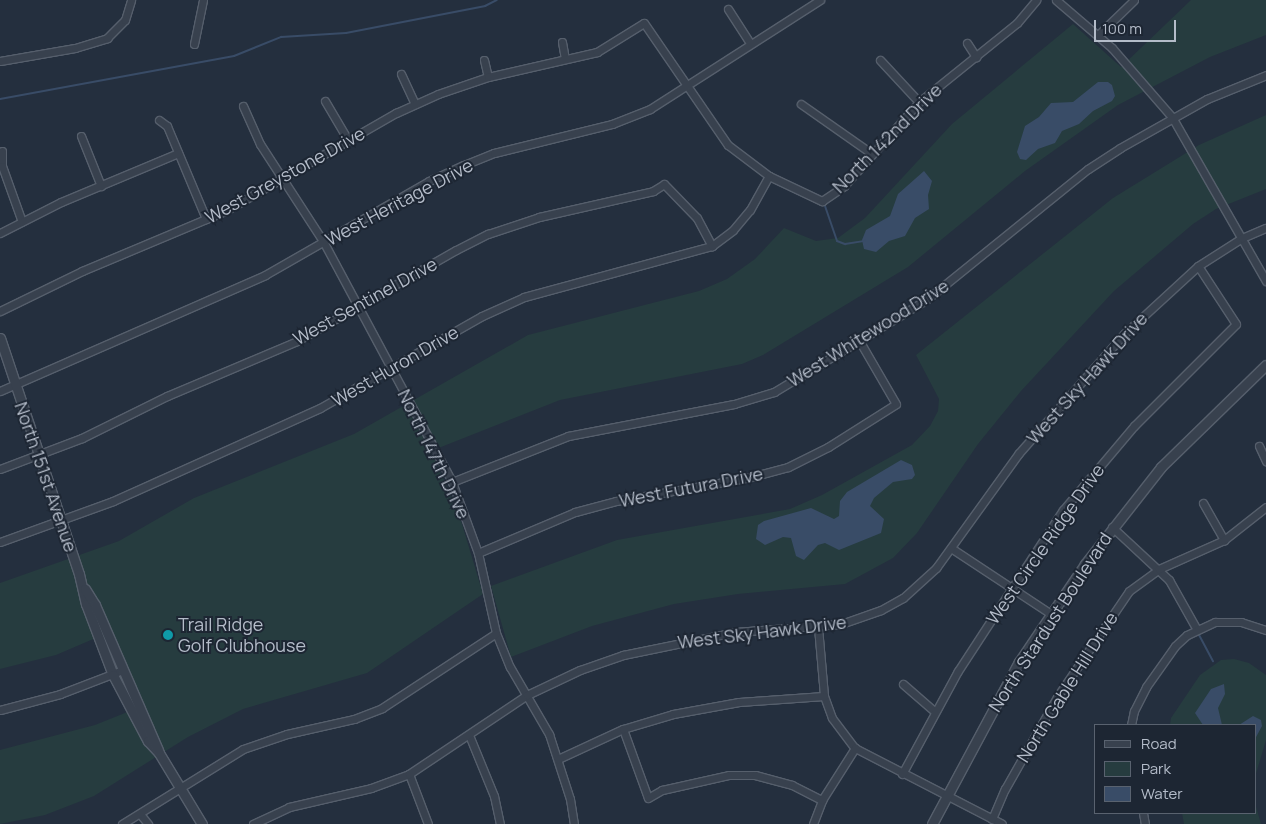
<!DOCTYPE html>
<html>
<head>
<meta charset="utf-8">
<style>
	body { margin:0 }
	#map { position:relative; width:1266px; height:824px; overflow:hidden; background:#242f3e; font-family:Manrope,sans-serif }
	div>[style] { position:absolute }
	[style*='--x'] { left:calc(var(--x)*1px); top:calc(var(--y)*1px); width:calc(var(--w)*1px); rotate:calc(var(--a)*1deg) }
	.green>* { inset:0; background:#263c3f }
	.water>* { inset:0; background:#394c67 }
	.stream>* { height:2px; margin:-1px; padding:0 1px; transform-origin:1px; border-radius:1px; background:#394c67 }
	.roads { filter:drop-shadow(1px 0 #565f6c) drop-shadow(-1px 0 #565f6c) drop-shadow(0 1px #565f6c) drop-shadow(0 -1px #565f6c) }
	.minor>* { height:7px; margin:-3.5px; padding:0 3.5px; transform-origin:3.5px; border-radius:3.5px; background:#38414e }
	.tertiary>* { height:9px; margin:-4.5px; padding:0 4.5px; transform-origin:4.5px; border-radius:4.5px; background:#38414e }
	.dots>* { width:14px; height:14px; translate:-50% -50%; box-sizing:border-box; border:2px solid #1d2633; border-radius:50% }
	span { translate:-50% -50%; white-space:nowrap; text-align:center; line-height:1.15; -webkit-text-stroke:4px #1d2633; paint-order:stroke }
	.street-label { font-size:18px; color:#b4bcc9 }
	.poi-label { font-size:18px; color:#b4bcc9 }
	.left { translate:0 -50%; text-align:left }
	.legend { position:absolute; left:1094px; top:724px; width:162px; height:90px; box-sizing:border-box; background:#1d2633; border:1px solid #59626f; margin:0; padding:6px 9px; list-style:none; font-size:15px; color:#b4bcc9 }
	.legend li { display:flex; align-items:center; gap:10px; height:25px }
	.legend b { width:25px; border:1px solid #59626f }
	.scale { position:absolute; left:1094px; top:20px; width:82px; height:22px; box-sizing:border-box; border:2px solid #b4bcc9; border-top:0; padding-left:6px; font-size:15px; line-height:18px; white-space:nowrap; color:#b4bcc9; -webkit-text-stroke:4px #1d2633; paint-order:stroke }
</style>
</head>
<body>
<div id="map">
	<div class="green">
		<div style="clip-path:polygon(1191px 0,1266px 0,1266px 35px,1210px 57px,1118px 105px,1025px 171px,908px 267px,763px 355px,742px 364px,560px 400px,431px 451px,459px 514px,483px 594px,367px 673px,243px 709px,188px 737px,94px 796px,45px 815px,0 824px,0 750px,95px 725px,145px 705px,112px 631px,56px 655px,0 669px,0 583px,119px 541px,194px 498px,354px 434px,528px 335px,699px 291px,727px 279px,755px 259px,784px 228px,816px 241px,838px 238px,865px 218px,952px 124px,1073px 24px,1121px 67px)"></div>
		<div style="clip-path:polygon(1266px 115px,1266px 189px,1216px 209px,1193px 224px,1114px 291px,1021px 391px,978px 444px,917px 533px,893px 558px,845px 584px,738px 594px,674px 604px,592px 626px,511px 657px,491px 586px,617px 540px,790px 509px,822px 495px,912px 445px,930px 426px,938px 411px,939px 399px,916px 355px,1113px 198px,1199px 145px)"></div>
		<div style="clip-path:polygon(1234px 659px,1249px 663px,1266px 675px,1266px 740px,1255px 777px,1255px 725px,1170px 725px,1171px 718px,1200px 675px,1221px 660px)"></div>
		<div style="clip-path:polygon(1255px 782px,1255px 803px,1261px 824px,1184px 824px,1182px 813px,1255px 813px)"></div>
	</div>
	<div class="water">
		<div style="clip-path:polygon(1098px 82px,1108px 82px,1112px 85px,1115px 96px,1112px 101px,1093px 111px,1079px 124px,1062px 131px,1055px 143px,1038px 149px,1026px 160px,1020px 159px,1017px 152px,1025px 126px,1039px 117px,1051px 103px,1073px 102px)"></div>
		<div style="clip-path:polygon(924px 171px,932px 181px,928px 195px,929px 209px,915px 218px,905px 236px,889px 241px,876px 252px,864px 249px,862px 240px,866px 230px,890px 216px,898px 194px)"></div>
		<div style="clip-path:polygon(901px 460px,912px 465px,915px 475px,912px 479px,893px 482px,874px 498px,870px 506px,884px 519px,881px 533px,839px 550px,825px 543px,818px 545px,804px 560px,796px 556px,791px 538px,783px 537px,765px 545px,756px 539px,758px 525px,764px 521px,811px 508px,834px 519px,839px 516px,840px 501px,847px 492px)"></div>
		<div style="clip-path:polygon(1224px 684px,1225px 694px,1218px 708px,1222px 725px,1203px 725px,1195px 713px,1211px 689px)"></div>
		<div style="clip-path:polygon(1253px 716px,1261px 720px,1262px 726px,1255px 739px,1255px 725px,1239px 725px)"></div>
	</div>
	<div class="stream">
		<div style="--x:0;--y:99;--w:238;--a:-10.4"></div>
		<div style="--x:234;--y:56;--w:51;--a:-22"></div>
		<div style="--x:281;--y:37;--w:65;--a:-3.5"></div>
		<div style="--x:346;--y:33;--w:142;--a:-11"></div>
		<div style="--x:485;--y:6;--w:13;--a:-27"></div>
		<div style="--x:825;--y:206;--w:37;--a:71"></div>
		<div style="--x:837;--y:241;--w:9;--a:21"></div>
		<div style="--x:845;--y:244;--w:20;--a:-9"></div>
		<div style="--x:1198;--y:633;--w:32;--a:62"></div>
	</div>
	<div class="roads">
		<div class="minor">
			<div style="--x:1056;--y:0;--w:74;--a:40.6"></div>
			<div style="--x:1112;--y:48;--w:91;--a:49"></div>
			<div style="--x:1172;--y:117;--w:189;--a:60.2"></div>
			<div style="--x:728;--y:9;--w:40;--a:57.1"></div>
			<div style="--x:1098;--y:35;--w:50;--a:-44.2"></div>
			<div style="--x:562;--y:42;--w:17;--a:80"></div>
			<div style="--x:967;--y:43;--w:17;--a:57"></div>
			<div style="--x:194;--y:44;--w:45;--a:-78.4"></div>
			<div style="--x:484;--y:60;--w:17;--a:77"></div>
			<div style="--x:880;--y:60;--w:57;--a:47.1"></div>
			<div style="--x:0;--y:61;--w:76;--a:-9.8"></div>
			<div style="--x:75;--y:48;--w:34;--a:-17"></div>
			<div style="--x:107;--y:38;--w:25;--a:-45"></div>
			<div style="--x:125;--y:20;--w:21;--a:-73"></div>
			<div style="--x:401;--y:74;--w:33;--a:65"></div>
			<div style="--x:325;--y:101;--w:45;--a:59.5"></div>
			<div style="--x:801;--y:104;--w:85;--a:35"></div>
			<div style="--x:243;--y:106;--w:42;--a:65.9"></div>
			<div style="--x:260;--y:144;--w:116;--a:57"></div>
			<div style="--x:323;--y:241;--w:273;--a:61.8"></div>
			<div style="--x:452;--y:482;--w:76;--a:69.9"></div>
			<div style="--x:478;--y:553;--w:82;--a:77.3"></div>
			<div style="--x:496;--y:633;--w:37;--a:68"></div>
			<div style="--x:510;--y:667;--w:78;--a:59.8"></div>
			<div style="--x:549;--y:734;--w:68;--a:72.1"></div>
			<div style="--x:570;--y:799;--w:25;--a:81"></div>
			<div style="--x:159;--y:120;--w:10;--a:37"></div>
			<div style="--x:167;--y:126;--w:101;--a:67.2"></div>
			<div style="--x:81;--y:136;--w:54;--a:68.2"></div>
			<div style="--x:2;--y:151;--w:15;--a:90"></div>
			<div style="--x:2;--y:166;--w:59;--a:70.3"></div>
			<div style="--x:0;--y:233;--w:68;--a:-26.9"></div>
			<div style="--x:61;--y:202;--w:127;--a:-22.7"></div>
			<div style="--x:0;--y:311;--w:91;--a:-26"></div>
			<div style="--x:82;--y:271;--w:157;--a:-22.8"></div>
			<div style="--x:227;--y:210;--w:195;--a:-29.9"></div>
			<div style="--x:396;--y:113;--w:46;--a:-24.3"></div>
			<div style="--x:438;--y:94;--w:53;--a:-18.8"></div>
			<div style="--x:488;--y:77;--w:112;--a:-12.9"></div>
			<div style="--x:597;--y:52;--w:55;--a:-31.7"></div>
			<div style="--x:644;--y:23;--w:148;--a:55.5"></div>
			<div style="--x:728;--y:145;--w:51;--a:37.1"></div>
			<div style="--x:769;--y:176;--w:59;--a:25.3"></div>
			<div style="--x:822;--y:201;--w:27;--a:-34"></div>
			<div style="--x:844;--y:186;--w:113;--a:-48.2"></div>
			<div style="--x:919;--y:102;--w:126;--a:-38.9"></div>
			<div style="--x:1017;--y:23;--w:30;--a:-50"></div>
			<div style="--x:0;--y:391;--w:289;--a:-23.6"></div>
			<div style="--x:265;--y:275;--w:189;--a:-29.8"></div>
			<div style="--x:429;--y:181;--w:38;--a:-25"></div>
			<div style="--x:464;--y:165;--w:32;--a:-22"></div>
			<div style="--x:494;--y:153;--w:122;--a:-13.8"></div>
			<div style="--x:612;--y:124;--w:41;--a:-21.5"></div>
			<div style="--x:650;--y:109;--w:202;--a:-32.7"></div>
			<div style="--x:1259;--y:446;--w:17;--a:65"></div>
			<div style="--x:0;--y:469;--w:88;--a:-20.7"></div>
			<div style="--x:82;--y:438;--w:95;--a:-26.3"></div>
			<div style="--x:167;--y:396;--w:141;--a:-22.9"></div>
			<div style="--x:297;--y:341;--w:183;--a:-29.8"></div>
			<div style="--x:456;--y:250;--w:36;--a:-27"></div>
			<div style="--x:488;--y:234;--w:54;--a:-18.4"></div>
			<div style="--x:539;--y:217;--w:117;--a:-12.8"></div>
			<div style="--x:653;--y:191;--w:13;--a:-32"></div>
			<div style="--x:664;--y:184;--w:47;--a:45.9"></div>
			<div style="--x:697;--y:218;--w:32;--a:62"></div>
			<div style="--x:452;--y:482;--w:125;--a:-21.6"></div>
			<div style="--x:568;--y:436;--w:169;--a:-10.9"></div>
			<div style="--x:734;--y:404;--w:42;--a:-16.7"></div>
			<div style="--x:774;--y:392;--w:178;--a:-31.2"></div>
			<div style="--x:926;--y:300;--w:208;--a:-39"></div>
			<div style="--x:1088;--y:169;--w:38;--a:-33"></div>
			<div style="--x:1120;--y:148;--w:100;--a:-29.4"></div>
			<div style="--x:1207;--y:99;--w:64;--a:-22.1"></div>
			<div style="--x:1203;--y:503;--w:43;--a:60.4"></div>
			<div style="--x:1112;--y:527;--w:78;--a:42.9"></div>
			<div style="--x:1169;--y:580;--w:55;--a:60.6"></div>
			<div style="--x:0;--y:542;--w:120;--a:-19.9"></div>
			<div style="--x:113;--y:501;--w:227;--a:-24.2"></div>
			<div style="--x:320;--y:408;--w:186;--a:-29.6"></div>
			<div style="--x:482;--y:316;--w:46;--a:-24.3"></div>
			<div style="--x:524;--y:297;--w:195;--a:-15.2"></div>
			<div style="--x:712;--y:246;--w:26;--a:-37"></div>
			<div style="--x:733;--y:230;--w:26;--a:-50"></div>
			<div style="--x:750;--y:210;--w:39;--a:-61"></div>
			<div style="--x:951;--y:548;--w:120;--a:33.4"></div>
			<div style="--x:478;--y:553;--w:105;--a:-22.9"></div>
			<div style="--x:575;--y:512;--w:42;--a:-15"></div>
			<div style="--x:616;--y:501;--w:133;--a:-10"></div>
			<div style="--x:747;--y:478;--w:42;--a:-15"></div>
			<div style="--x:788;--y:467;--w:45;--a:-26.6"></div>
			<div style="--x:828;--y:447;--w:80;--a:-32.3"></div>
			<div style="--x:896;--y:404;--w:72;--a:-120.1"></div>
			<div style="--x:818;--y:627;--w:69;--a:85"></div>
			<div style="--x:824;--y:696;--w:23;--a:70"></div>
			<div style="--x:832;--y:718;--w:38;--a:53"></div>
			<div style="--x:855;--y:748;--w:165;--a:27.3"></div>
			<div style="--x:903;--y:684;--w:41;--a:41.1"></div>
			<div style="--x:0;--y:710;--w:62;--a:-14.9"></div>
			<div style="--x:60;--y:694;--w:67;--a:-20.9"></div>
			<div style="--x:1131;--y:725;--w:14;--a:-78"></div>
			<div style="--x:1134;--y:711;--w:27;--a:-63"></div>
			<div style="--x:1146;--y:687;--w:50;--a:-54.7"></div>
			<div style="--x:1175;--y:646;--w:16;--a:-43"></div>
			<div style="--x:1187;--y:635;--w:31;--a:-25"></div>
			<div style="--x:1215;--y:622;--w:26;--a:0"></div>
			<div style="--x:1241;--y:622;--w:26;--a:18"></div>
			<div style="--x:623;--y:729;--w:73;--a:70.1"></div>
			<div style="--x:648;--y:798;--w:16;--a:-30"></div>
			<div style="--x:662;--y:790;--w:69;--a:-12.6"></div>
			<div style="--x:729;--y:775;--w:26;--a:0"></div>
			<div style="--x:755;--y:775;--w:38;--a:15"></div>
			<div style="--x:792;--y:785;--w:34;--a:27"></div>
			<div style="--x:469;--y:735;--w:66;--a:67.7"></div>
			<div style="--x:494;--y:796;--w:29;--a:78"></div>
			<div style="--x:558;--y:759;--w:72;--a:-24.8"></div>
			<div style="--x:623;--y:729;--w:52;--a:-16.7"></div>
			<div style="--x:673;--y:714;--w:67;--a:-10.3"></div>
			<div style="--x:739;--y:702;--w:85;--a:-4"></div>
			<div style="--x:409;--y:774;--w:53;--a:69.2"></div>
			<div style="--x:902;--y:774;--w:117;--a:-61.5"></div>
			<div style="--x:958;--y:671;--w:192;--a:-56.9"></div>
			<div style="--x:1063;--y:510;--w:110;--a:-49.8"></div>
			<div style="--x:1134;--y:426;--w:144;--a:-45"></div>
			<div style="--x:1236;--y:324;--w:69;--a:-123.2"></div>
			<div style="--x:1143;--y:813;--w:11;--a:80"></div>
			<div style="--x:140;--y:814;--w:13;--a:51"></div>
			<div style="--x:992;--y:819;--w:33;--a:-67"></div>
			<div style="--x:1005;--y:789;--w:106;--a:-60.5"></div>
			<div style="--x:1057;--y:697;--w:128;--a:-55.8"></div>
			<div style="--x:1129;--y:591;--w:37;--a:-36"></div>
			<div style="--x:1159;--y:569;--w:71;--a:-24"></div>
			<div style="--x:1224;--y:540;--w:53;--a:-38.2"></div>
			<div style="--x:122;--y:824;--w:142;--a:-31.8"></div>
			<div style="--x:243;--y:749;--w:46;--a:-18.8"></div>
			<div style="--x:287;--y:734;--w:69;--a:-12.6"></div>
			<div style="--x:354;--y:719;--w:30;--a:-21"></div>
			<div style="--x:382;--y:708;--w:136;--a:-33.3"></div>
			<div style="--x:253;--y:824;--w:40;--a:-25"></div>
			<div style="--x:289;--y:807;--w:84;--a:-13"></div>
			<div style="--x:371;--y:788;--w:40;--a:-20.2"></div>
			<div style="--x:409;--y:774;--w:142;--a:-33.8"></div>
			<div style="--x:527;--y:695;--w:59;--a:-25.3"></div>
			<div style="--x:580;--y:670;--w:46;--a:-19.2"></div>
			<div style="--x:623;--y:655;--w:114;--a:-11.6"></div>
			<div style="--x:735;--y:632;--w:106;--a:-4.3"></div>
			<div style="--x:841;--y:624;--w:42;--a:-19.3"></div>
			<div style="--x:881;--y:610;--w:25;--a:-29"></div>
			<div style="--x:903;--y:598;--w:45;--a:-42.3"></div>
			<div style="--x:936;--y:568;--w:142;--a:-54.2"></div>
			<div style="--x:1019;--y:453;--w:159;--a:-48.6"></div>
			<div style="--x:1124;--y:334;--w:100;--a:-42.6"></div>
			<div style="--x:1198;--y:266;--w:52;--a:-32.5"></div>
			<div style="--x:1242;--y:238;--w:26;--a:-23"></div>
			<div style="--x:813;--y:824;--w:26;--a:-69"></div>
			<div style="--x:822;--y:800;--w:62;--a:-57.6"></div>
		</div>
		<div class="tertiary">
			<div style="--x:0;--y:338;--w:249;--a:71.5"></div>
			<div style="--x:79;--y:574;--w:31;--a:77"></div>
			<div style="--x:86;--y:604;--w:76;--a:69.2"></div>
			<div style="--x:113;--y:675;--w:75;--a:62.1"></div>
			<div style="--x:148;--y:741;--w:16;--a:47"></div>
			<div style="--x:159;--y:753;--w:83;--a:58.8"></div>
			<div style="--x:85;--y:589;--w:19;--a:58"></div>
			<div style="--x:95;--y:605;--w:158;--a:66.5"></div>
			<div style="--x:932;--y:824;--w:184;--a:-61.8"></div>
			<div style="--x:1019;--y:662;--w:118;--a:-56"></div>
			<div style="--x:1085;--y:564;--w:123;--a:-51.9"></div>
			<div style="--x:1161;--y:467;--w:146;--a:-44.2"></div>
		</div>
	</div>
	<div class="dots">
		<div style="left:168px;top:635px;background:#0f9aa8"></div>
	</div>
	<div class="street-label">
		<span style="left:887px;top:138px;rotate:-45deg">North 142nd Drive</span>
		<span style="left:285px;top:175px;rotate:-29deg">West Greystone Drive</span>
		<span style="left:399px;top:202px;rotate:-28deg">West Heritage Drive</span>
		<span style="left:365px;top:301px;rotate:-29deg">West Sentinel Drive</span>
		<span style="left:868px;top:333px;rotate:-32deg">West Whitewood Drive</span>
		<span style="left:395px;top:366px;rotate:-30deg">West Huron Drive</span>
		<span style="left:1087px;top:378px;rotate:-48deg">West Sky Hawk Drive</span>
		<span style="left:434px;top:454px;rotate:64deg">North 147th Drive</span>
		<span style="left:46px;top:477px;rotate:71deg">North 151st Avenue</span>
		<span style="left:691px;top:487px;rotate:-11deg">West Futura Drive</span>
		<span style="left:1045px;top:544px;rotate:-55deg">West Circle Ridge Drive</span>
		<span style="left:1050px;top:622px;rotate:-57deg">North Stardust Boulevard</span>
		<span style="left:762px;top:632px;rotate:-7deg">West Sky Hawk Drive</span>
		<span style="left:1067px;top:687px;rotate:-58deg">North Gable Hill Drive</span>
	</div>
	<div class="poi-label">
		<span class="left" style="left:178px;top:635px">Trail Ridge<br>Golf Clubhouse</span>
	</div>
	<ul class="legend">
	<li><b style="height:6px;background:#38414e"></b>Road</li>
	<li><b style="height:14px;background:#263c3f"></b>Park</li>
	<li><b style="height:14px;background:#394c67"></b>Water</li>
	</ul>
	<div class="scale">100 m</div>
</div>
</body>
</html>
